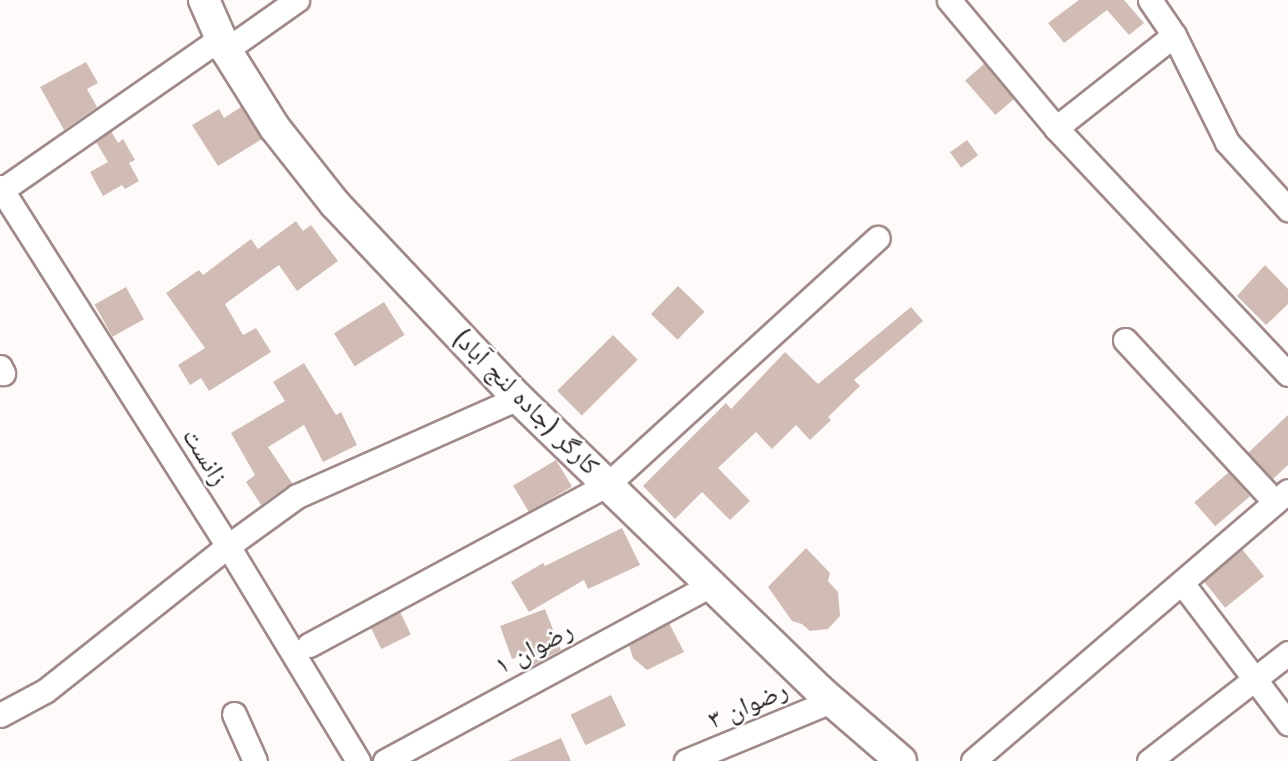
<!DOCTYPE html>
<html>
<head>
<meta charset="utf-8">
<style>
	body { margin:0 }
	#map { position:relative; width:1288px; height:761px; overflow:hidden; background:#fffafa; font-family:Jost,"Noto Naskh Arabic",sans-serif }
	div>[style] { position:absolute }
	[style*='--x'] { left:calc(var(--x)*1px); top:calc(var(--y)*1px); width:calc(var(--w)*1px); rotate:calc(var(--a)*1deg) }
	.building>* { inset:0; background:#d0bcb4; transform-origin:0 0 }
	.roads { filter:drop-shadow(2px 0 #9f8a89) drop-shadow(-2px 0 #9f8a89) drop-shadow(0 2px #9f8a89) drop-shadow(0 -2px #9f8a89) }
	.minor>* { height:23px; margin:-11.5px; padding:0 11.5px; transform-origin:11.5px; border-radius:11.5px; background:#fff }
	.tertiary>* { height:30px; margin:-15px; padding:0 15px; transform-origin:15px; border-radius:15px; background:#fff }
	span { translate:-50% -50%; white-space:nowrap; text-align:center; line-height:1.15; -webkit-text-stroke:5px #fff; paint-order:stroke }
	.street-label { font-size:26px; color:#271f1f }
</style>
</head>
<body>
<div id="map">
	<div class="building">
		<div style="clip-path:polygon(1079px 0,1124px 0,1144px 23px,1129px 35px,1107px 10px,1064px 43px,1048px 23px)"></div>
		<div style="clip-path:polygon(86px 62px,98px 83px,87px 89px,97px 107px,64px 130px,40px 87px)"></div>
		<div style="left:984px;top:64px;width:46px;height:25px;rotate:49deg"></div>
		<div style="clip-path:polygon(241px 107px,262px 139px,218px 166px,192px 125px,219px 109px,224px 118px)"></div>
		<div style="clip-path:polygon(111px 131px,118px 143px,123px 139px,135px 160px,129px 163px,139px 181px,125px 189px,122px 185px,103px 196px,90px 172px,108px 162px,96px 142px)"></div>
		<div style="left:967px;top:140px;width:19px;height:21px;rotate:54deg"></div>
		<div style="clip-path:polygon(296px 221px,303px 231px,311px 225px,338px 261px,297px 291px,279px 265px,225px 304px,243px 335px,256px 328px,271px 352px,209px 391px,201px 378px,190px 385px,178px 365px,205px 348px,166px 293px,199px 270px,203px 275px,251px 239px,258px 249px)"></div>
		<div style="clip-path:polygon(1265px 265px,1288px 289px,1288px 304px,1266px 325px,1237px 296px)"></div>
		<div style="left:678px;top:286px;width:37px;height:39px;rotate:44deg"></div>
		<div style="left:126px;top:287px;width:37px;height:36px;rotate:61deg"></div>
		<div style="left:384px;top:302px;width:39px;height:59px;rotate:58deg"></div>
		<div style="clip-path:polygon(911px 307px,923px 321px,854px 380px,860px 386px,828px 417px,831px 420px,810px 440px,796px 425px,772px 449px,756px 432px,718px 468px,750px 501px,730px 520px,702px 492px,675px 519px,643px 486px,726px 403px,731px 409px,785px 352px,818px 384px)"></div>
		<div style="left:613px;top:335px;width:35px;height:79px;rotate:45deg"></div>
		<div style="clip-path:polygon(304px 363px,336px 415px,341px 412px,357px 445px,323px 462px,304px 425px,268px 447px,292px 483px,261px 505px,246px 482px,255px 475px,231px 433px,285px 401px,273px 382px)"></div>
		<div style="clip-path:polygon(1288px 415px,1288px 465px,1273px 479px,1248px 453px)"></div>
		<div style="left:556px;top:460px;width:31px;height:50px;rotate:59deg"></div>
		<div style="left:1229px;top:472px;width:32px;height:46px;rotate:49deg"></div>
		<div style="clip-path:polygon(622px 528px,640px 565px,588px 589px,584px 580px,529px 612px,511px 582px,543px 563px,545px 566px)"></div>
		<div style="clip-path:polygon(806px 548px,830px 573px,828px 581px,838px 592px,840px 616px,828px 629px,810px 631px,802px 624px,792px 621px,768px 587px)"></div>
		<div style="left:1242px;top:549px;width:35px;height:50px;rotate:51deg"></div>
		<div style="clip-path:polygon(545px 609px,561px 650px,533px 665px,528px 653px,512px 659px,500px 626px)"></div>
		<div style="left:400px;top:612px;width:25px;height:33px;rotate:64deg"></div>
		<div style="clip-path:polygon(669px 623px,684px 652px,647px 670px,633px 658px,629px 645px)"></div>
		<div style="left:611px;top:695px;width:34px;height:45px;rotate:64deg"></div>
		<div style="clip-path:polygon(561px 738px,571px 761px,508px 761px)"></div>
	</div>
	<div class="roads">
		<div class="minor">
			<div style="--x:949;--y:0;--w:167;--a:50.1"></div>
			<div style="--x:1056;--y:128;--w:338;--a:46.7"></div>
			<div style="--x:1150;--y:0;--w:42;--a:55.6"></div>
			<div style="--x:1174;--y:35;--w:119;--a:63.6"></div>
			<div style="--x:1227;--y:142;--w:91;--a:47.7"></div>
			<div style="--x:226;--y:50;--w:87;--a:-35.2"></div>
			<div style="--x:1056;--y:128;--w:150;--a:-38.2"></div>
			<div style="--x:0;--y:187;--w:425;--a:57.6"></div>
			<div style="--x:228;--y:546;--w:251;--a:58.8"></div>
			<div style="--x:2;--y:190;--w:267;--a:-34.8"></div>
			<div style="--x:1125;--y:340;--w:221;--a:47.2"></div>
			<div style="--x:0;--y:367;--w:7;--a:63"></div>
			<div style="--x:1182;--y:583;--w:176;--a:52.9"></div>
			<div style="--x:309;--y:645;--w:340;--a:-28.3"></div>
			<div style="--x:608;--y:484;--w:365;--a:-42.4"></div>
			<div style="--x:234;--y:714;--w:51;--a:65.9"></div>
			<div style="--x:0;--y:715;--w:51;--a:-28.1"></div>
			<div style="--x:45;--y:691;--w:233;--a:-38.4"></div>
			<div style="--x:228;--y:546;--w:85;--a:-35.9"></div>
			<div style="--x:297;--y:496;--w:242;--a:-23.9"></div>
			<div style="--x:385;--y:761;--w:370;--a:-28.4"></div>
			<div style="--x:686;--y:761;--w:157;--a:-22.5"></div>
			<div style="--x:973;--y:761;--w:415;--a:-40.6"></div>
			<div style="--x:1149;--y:761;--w:176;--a:-37.8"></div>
		</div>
		<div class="tertiary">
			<div style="--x:204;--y:0;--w:55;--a:66.3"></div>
			<div style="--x:226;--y:50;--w:92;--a:57.9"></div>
			<div style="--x:275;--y:128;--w:97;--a:51.7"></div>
			<div style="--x:335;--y:204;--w:267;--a:46.7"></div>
			<div style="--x:518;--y:398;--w:421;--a:44.1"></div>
			<div style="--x:820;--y:691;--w:107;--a:40.8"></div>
		</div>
	</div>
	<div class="street-label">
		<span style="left:526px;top:402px;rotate:45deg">کارگر (جاده لنج آباد)</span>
		<span style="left:205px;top:457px;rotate:58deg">زانست</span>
		<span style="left:534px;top:648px;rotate:-28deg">رضوان ۱</span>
		<span style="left:748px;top:705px;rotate:-23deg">رضوان ۳</span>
	</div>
</div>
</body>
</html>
